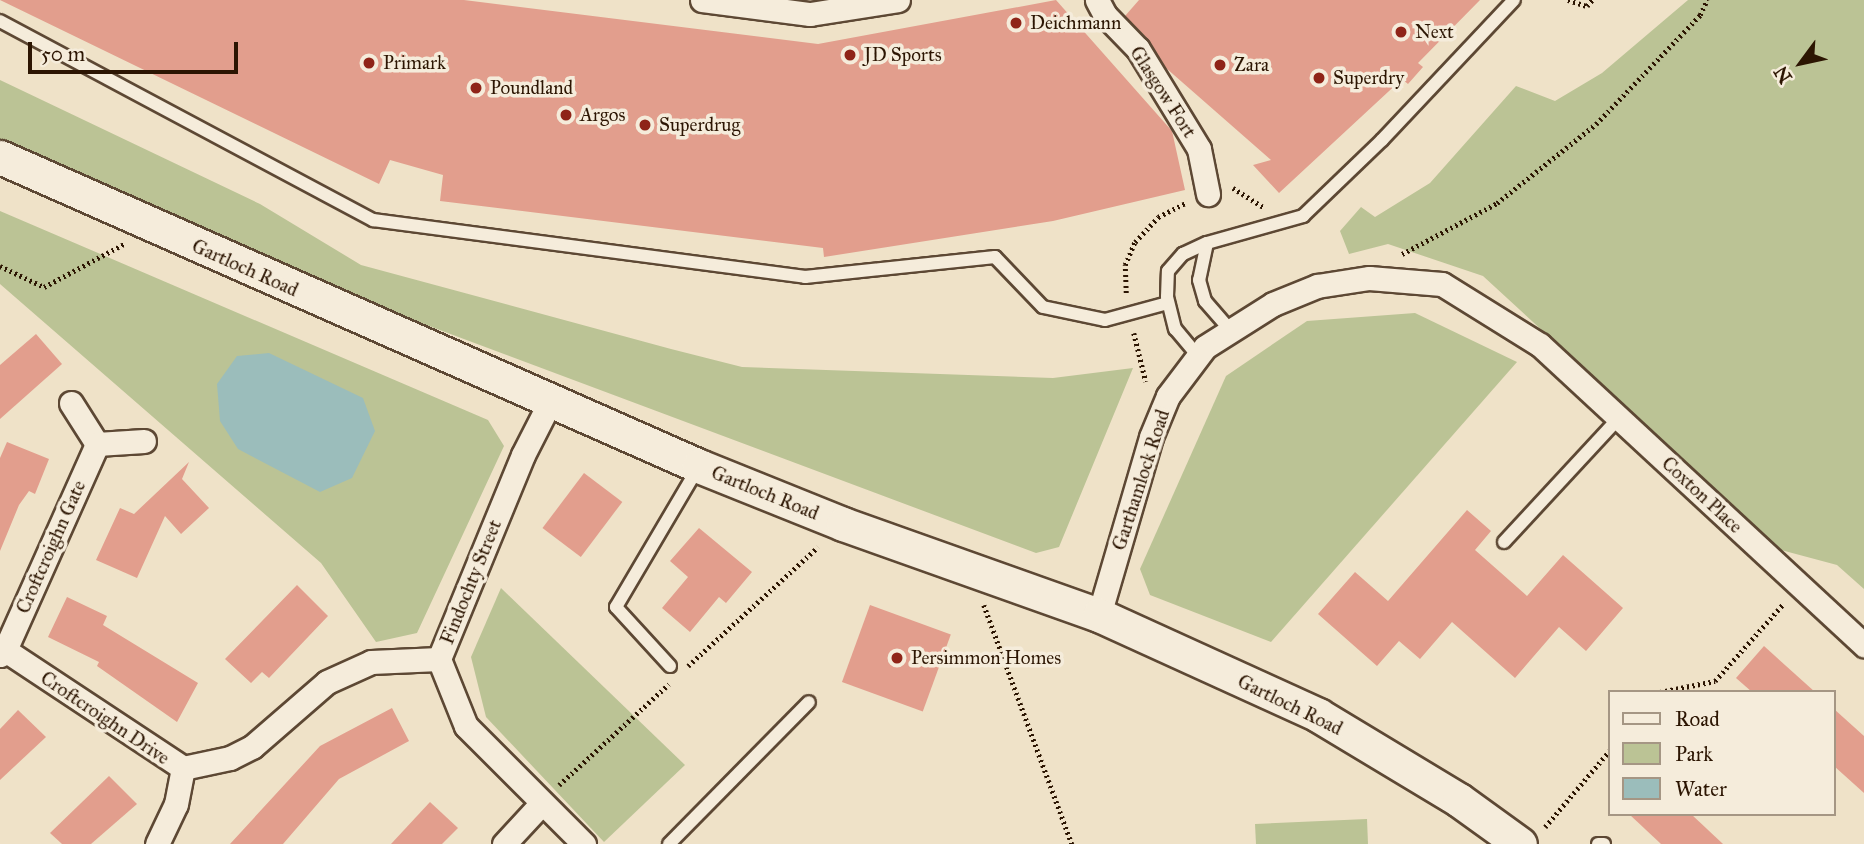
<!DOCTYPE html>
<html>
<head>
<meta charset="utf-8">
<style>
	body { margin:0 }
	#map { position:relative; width:1864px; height:844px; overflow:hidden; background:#efe2c8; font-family:"IM FELL Great Primer",serif }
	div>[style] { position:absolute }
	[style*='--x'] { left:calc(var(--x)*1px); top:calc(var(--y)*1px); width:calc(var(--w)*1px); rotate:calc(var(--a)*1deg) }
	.green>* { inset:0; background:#bbc395 }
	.water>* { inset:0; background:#9bbdbb }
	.building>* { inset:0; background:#e29e8d; transform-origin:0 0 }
	.path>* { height:4.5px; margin-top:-2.25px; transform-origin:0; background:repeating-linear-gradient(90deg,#2c1502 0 2px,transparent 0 5.5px) }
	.roads { filter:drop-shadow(2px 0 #5d4834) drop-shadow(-2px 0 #5d4834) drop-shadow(0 2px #5d4834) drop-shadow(0 -2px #5d4834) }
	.lane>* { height:12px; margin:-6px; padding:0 6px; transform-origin:6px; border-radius:6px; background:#f5ecdb }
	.street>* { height:23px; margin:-11.5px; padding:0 11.5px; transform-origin:11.5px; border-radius:11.5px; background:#f5ecdb }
	.secondary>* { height:33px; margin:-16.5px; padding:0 16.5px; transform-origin:16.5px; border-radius:16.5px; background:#f5ecdb }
	.dots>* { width:19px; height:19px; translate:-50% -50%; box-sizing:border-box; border:4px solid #f5ecdb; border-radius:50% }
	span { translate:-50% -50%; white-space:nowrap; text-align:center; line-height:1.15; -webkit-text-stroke:7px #f5ecdb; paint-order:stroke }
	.poi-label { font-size:19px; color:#2c1502 }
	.left { translate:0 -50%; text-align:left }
	.street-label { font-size:19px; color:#2c1502 }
	.legend { position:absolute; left:1608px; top:690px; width:228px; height:126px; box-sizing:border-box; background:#f5ecdb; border:2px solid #a59684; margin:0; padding:9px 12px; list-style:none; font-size:21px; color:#2c1502 }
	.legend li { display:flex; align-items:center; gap:14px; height:35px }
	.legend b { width:35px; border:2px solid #a59684 }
	.north { position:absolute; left:1766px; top:28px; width:70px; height:70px; -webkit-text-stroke:5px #f5ecdb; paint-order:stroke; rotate:237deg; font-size:19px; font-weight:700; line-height:28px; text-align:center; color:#2c1502 }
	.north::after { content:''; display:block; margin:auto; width:24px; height:32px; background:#2c1502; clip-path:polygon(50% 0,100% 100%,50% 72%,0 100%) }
	.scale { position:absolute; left:28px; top:42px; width:210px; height:32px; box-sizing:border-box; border:4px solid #2c1502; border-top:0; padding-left:9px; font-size:21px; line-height:24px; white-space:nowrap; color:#2c1502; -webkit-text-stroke:5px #f5ecdb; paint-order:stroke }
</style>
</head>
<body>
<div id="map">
	<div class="green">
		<div style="clip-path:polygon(1688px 0,1864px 0,1864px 589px,1837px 565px,1781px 550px,1483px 276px,1388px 244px,1349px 254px,1340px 231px,1361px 207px,1375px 217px,1430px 183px,1516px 86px,1555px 101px,1602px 73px)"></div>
		<div style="clip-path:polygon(0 80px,260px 204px,361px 265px,671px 349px,742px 367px,1053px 378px,1133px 368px,1059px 547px,1036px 553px,405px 317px,0 141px)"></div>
		<div style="clip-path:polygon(0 211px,488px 420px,504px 446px,417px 633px,376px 642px,321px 563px,0 284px)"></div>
		<div style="clip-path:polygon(1415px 313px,1517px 362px,1271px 642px,1150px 595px,1140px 569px,1226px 376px,1307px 321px)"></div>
		<div style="clip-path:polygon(501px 588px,685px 765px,604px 842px,486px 717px,471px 657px)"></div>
		<div style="clip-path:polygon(1367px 819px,1368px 844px,1256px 844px,1255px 824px)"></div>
	</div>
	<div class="water">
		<div style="clip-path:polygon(269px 353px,363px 398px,375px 431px,352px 478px,320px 492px,238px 449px,220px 421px,217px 384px,237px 356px)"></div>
	</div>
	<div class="building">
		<div style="clip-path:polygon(0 0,464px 0,818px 44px,1056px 0,1172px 131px,1185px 190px,1053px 221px,824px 257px,823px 248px,440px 201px,443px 175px,390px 160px,379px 184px)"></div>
		<div style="clip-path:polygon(1139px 0,1480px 0,1418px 63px,1423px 67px,1408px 84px,1402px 79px,1279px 193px,1253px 165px,1271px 160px,1166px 68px,1148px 39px,1125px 16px)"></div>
		<div style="clip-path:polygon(36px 334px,62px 364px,0 419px,0 365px)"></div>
		<div style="clip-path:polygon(7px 442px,49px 459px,35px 494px,29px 491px,19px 505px,0 551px,0 458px)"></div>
		<div style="clip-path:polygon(189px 462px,182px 479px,209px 508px,181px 534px,165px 516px,137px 578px,96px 560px,120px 508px,134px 514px)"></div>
		<div style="left:584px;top:473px;width:48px;height:69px;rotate:37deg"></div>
		<div style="clip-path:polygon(1467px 510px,1491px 531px,1475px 550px,1527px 596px,1563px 555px,1623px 608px,1586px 651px,1559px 627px,1515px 678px,1452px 622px,1420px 659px,1399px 641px,1377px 666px,1318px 614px,1355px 572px,1388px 601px)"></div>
		<div style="clip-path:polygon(699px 528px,752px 572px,726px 603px,719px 597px,690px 632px,662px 608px,688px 577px,670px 561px)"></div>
		<div style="clip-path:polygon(297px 585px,328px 616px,269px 678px,262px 672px,251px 683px,225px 659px)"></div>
		<div style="clip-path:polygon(67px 597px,107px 616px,103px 625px,198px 683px,177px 722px,97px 666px,99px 662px,48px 637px)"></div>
		<div style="left:870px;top:605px;width:86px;height:82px;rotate:20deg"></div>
		<div style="clip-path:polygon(1764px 646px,1815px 692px,1752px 692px,1736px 678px)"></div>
		<div style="clip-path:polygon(392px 708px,409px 741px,339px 779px,283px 844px,230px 844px,320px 746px)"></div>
		<div style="clip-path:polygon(1834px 709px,1864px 736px,1864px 793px,1834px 766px)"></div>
		<div style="clip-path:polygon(18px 710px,46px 737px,0 780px,0 729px)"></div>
		<div style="clip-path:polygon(109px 776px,137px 804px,91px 844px,62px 844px,50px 833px)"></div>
		<div style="clip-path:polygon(430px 802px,458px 828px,442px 844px,391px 844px)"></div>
		<div style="clip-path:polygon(1629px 814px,1691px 814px,1723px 844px,1661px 844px)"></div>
	</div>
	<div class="path">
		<div style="--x:1568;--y:0;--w:20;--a:18"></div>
		<div style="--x:1587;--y:6;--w:8;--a:-50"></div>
		<div style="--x:1233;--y:188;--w:36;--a:32"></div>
		<div style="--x:1402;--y:254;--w:108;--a:-28.2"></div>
		<div style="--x:1497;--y:203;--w:127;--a:-38.6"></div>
		<div style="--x:1596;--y:124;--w:151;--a:-46.3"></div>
		<div style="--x:1700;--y:15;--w:17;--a:-65"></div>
		<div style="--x:0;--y:266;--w:49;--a:25.5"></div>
		<div style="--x:44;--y:287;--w:91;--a:-28.3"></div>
		<div style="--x:1126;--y:293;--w:28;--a:-92"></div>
		<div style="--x:1125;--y:265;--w:25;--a:-67"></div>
		<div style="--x:1135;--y:242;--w:34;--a:-47"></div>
		<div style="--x:1158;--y:217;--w:30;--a:-27"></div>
		<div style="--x:1134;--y:333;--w:50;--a:76.2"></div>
		<div style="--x:984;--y:605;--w:255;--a:69.8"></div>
		<div style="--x:688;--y:666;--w:176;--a:-42.5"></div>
		<div style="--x:1660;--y:692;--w:56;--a:-11.3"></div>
		<div style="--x:1715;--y:681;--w:104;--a:-48.5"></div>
		<div style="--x:559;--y:785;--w:149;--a:-42.6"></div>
		<div style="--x:1545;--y:827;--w:101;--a:-49.8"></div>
	</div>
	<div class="roads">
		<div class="lane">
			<div style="--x:0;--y:21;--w:423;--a:28.1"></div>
			<div style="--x:373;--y:220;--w:436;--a:7.5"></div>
			<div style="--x:805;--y:277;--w:191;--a:-6"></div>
			<div style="--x:995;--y:257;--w:69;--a:46.2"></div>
			<div style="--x:1043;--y:307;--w:63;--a:11.8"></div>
			<div style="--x:1105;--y:320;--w:65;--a:-15.1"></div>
			<div style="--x:1207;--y:243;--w:100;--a:-15.7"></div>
			<div style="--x:1303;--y:216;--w:110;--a:-43.9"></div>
			<div style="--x:1382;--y:140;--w:192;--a:-46.7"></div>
			<div style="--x:1198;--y:356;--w:35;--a:-130"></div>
			<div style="--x:1175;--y:329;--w:33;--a:-104"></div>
			<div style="--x:1167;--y:297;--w:26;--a:-88"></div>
			<div style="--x:1168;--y:271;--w:23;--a:-49"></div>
			<div style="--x:1183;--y:254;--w:26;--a:-25"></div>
			<div style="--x:1207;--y:243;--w:38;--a:102"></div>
			<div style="--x:1199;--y:280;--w:22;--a:74"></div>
			<div style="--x:1205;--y:301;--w:37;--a:49"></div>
			<div style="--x:1504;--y:542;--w:169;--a:-47.2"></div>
			<div style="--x:670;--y:666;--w:80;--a:-132.5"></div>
			<div style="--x:616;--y:607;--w:164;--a:-59.5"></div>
			<div style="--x:669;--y:844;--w:199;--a:-45.4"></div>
			<div style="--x:1598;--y:844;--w:6;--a:0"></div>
		</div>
		<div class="street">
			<div style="--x:702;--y:0;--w:109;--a:7.4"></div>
			<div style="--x:810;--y:14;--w:89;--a:-9"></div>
			<div style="--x:1097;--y:0;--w:17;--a:62"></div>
			<div style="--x:1105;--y:15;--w:47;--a:45.9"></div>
			<div style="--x:1138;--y:49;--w:117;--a:58.6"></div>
			<div style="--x:1199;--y:149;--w:46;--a:78.7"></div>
			<div style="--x:550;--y:402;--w:59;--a:117"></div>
			<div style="--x:523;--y:455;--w:221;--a:112.4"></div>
			<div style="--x:439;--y:659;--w:72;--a:68.1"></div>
			<div style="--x:466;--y:726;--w:167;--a:45"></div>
			<div style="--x:71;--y:403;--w:49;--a:57.6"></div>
			<div style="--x:97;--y:444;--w:47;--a:-3.7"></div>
			<div style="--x:1099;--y:615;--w:185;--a:-73.7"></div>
			<div style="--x:1151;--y:437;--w:44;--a:-67.5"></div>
			<div style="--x:1168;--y:396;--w:61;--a:-52.9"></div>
			<div style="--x:1205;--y:347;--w:80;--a:-32.3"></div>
			<div style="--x:1273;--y:304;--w:48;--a:-22.2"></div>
			<div style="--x:1317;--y:286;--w:53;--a:-8.7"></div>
			<div style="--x:1369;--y:278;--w:73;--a:4.7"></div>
			<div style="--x:1442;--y:284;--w:115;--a:31.9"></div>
			<div style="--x:1540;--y:345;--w:442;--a:42.8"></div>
			<div style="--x:5;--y:650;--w:226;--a:-65.9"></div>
			<div style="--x:0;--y:655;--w:7;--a:-45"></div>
			<div style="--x:5;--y:650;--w:214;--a:33.5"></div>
			<div style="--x:183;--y:768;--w:48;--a:-12"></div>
			<div style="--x:230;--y:758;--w:25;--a:-27"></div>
			<div style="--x:252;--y:747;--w:99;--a:-40.9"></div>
			<div style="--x:327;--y:682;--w:48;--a:-24.4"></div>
			<div style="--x:371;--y:662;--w:68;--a:-2.5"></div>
			<div style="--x:157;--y:844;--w:44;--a:-64.6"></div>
			<div style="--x:176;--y:804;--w:37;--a:-79"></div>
			<div style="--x:504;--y:844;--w:56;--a:-47.2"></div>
		</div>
		<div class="secondary">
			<div style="--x:0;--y:157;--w:764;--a:23.85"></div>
			<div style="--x:699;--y:466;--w:155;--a:21.9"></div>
			<div style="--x:843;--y:524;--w:272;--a:19.6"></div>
			<div style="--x:1099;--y:615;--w:241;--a:24.5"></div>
			<div style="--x:1318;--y:715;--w:165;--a:31.1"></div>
			<div style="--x:1459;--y:800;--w:75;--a:35.8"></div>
		</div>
	</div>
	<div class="dots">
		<div style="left:1016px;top:23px;background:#8f2418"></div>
		<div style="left:1401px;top:32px;background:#8f2418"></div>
		<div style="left:850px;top:55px;background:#8f2418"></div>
		<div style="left:369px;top:63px;background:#8f2418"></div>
		<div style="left:1220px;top:65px;background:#8f2418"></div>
		<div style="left:1319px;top:78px;background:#8f2418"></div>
		<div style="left:476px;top:88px;background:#8f2418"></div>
		<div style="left:566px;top:115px;background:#8f2418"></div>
		<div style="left:645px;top:125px;background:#8f2418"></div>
		<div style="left:897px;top:658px;background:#8f2418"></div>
	</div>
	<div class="poi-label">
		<span class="left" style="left:1030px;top:23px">Deichmann</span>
		<span class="left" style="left:1415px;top:32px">Next</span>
		<span class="left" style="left:864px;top:55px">JD Sports</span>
		<span class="left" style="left:383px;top:63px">Primark</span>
		<span class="left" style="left:1234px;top:65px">Zara</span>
		<span class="left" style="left:1333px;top:78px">Superdry</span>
		<span class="left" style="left:490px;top:88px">Poundland</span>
		<span class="left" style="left:580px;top:115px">Argos</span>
		<span class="left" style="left:659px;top:125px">Superdrug</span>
		<span class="left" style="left:911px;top:658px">Persimmon Homes</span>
	</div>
	<div class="street-label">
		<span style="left:1163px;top:92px;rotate:57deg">Glasgow Fort</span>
		<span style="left:245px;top:268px;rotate:24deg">Gartloch Road</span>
		<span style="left:1141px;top:480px;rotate:-72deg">Garthamlock Road</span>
		<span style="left:765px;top:493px;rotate:22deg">Gartloch Road</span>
		<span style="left:1702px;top:495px;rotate:43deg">Coxton Place</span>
		<span style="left:51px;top:547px;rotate:-66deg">Croftcroighn Gate</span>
		<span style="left:471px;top:582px;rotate:-68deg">Findochty Street</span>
		<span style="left:1290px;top:705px;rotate:26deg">Gartloch Road</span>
		<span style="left:105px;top:718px;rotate:34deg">Croftcroighn Drive</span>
	</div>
	<ul class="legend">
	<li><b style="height:9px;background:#f5ecdb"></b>Road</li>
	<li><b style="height:19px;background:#bbc395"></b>Park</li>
	<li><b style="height:19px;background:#9bbdbb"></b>Water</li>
	</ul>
	<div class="north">N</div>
	<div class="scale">50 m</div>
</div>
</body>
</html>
